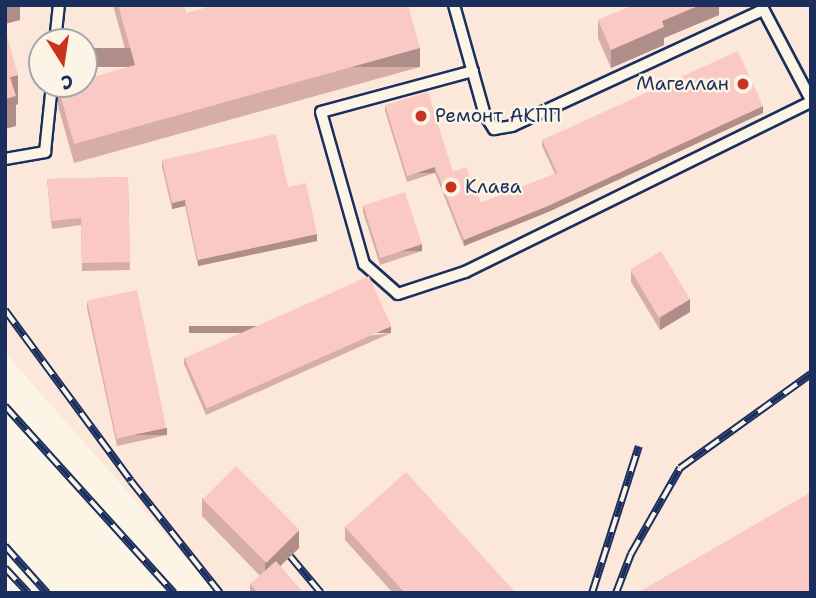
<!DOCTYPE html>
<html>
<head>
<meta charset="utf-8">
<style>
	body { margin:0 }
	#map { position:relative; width:816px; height:598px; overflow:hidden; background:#fcf5e5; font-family:"Shantell Sans",sans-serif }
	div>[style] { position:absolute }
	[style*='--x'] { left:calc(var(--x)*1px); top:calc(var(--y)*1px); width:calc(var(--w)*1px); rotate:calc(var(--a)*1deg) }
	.built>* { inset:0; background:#fbe8db }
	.roads { filter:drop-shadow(2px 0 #1b2f5e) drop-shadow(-2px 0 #1b2f5e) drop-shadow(0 2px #1b2f5e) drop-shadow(0 -2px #1b2f5e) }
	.lane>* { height:10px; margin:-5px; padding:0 5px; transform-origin:5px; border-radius:5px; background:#fcf5e5 }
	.rail>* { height:8px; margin-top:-4px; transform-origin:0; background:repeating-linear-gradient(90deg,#fcf5e5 0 16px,#1b2f5e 0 32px); box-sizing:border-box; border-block:2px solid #1b2f5e }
	.wall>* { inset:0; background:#d7ada8 }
	.shaded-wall>* { inset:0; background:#af8d88; transform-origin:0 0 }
	.building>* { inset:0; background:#fac9c3; transform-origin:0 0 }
	.dots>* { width:19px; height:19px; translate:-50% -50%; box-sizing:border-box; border:4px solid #fcf5e5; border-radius:50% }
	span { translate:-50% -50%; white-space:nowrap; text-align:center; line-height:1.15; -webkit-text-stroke:5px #fcf5e5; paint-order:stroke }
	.poi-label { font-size:19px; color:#1b2f5e }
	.right { translate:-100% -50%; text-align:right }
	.left { translate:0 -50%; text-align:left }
	.frame { position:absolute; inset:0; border:7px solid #1b2f5e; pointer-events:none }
	.north { position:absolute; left:28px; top:28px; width:70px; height:70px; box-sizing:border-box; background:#fcf5e5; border:2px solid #a2a6af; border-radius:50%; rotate:168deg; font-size:19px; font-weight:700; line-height:28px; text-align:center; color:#1b2f5e }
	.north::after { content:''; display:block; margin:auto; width:24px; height:32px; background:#c8321e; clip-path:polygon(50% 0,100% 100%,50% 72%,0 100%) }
</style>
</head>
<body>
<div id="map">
	<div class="built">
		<div style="clip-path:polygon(evenodd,5px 5px,811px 5px,811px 593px,217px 593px,5px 353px,5px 5px,42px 42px,84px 42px,84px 84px,42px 84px,42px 42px)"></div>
	</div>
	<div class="roads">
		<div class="lane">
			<div style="--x:454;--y:5;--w:114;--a:74.3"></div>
			<div style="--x:485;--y:115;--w:17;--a:57"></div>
			<div style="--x:494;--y:129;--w:18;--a:-9"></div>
			<div style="--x:512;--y:126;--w:277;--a:-24.8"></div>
			<div style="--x:761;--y:5;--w:107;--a:62.2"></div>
			<div style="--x:55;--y:42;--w:37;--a:-84"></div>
			<div style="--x:473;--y:71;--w:157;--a:164.9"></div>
			<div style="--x:321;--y:112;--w:158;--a:74.2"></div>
			<div style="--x:364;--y:264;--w:45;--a:41.4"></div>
			<div style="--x:398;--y:294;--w:71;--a:-18.2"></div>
			<div style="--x:465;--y:272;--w:386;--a:-26.2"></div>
			<div style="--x:5;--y:159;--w:41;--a:-9.9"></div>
			<div style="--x:45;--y:152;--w:68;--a:-84.1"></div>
		</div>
	</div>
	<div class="rail">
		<div style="--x:5;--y:310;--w:212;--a:53.6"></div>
		<div style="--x:131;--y:481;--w:143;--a:51.5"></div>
		<div style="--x:5;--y:406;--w:252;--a:47.9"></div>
		<div style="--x:5;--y:546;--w:63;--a:48.2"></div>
		<div style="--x:290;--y:556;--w:48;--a:50"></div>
		<div style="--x:5;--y:568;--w:34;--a:47"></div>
		<div style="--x:592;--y:593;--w:154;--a:-72.3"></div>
		<div style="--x:616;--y:593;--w:42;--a:-69"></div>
		<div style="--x:631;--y:554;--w:99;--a:-60.3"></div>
		<div style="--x:680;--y:468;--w:161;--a:-35.7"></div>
	</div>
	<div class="wall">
		<div style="clip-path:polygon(113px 5px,184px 5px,186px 13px,337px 7px,420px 67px,74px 163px,58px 106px,58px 87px,130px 67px)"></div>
		<div style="clip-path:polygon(719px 5px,719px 15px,664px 38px,664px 45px,611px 68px,598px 38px,598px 20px)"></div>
		<div style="clip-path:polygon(385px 105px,453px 172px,481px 203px,555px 174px,542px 146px,542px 140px,763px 113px,548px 212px,464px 246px,435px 173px,407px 182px,385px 111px)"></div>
		<div style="clip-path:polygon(162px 160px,288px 187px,317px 241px,198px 266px,185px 206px,172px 209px,162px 167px)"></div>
		<div style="clip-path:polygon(128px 177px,130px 270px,82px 271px,81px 225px,52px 229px,47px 179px)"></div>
		<div style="clip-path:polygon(363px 206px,422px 251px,380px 265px,363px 212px)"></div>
		<div style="clip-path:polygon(631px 270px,690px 312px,660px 330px,631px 282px)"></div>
		<div style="clip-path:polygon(87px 301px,167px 435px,117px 446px,87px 308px)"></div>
		<div style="clip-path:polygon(391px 333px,206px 415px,184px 364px,184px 358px)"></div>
		<div style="clip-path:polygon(202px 498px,299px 548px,280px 566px,303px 593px,250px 593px,250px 584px,260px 576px,202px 516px)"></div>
		<div style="clip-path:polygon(345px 527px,516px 593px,393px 593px,345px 540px)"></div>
	</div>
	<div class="shaded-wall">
		<div style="clip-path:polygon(5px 5px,20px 5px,20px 20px,5px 24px)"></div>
		<div style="clip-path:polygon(700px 5px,719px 5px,719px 15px,664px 38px,664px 45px,611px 68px,611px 50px,662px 21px)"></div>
		<div style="left:420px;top:48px;width:19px;height:359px;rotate:90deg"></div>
		<div style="clip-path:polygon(18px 75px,18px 104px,16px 105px,16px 126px,5px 129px,5px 99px,10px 77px)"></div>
		<div style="clip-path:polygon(763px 106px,763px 113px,548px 212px,464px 246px,464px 240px)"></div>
		<div style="left:435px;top:167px;width:6px;height:29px;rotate:90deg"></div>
		<div style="clip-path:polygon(185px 200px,185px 206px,172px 209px,172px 203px)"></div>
		<div style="clip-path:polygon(317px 234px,317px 241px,198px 266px,198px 260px)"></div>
		<div style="left:422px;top:244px;width:7px;height:44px;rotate:90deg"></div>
		<div style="clip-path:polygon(690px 299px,690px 312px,660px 330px,660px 318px)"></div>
		<div style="left:391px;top:326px;width:7px;height:202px;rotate:90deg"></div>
		<div style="left:167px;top:428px;width:7px;height:51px;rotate:90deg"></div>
		<div style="clip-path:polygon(299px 530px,299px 548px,265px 581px,265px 563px)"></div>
	</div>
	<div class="building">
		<div style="clip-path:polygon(118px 5px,184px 5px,186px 13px,215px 5px,336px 5px,337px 7px,344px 5px,408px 5px,420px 48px,74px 144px,58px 87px,69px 84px,84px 84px,84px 80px,135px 65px)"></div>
		<div style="clip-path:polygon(633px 5px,700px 5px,662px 21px,664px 27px,611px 50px,598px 20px)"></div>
		<div style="clip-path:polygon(5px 29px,18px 75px,10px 77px,16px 96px,5px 99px)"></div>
		<div style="clip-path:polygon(738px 51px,763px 106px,548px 206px,464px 240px,435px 167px,407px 176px,385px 105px,428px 92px,453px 172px,466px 167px,481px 203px,557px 173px,542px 140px)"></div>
		<div style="clip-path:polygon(276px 134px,288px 187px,306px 183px,317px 234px,198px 260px,185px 200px,172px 203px,162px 160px)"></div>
		<div style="clip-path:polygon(128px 177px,130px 262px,82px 263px,81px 218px,52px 221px,47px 179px)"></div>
		<div style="left:405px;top:192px;width:55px;height:44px;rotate:72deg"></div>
		<div style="left:661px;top:251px;width:56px;height:36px;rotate:59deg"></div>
		<div style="left:369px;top:276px;width:55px;height:202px;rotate:66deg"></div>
		<div style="left:137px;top:290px;width:141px;height:51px;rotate:78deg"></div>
		<div style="left:236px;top:466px;width:90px;height:47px;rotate:45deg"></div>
		<div style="clip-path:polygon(406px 472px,516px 593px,405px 593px,345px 527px)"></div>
		<div style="clip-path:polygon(811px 492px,811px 593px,637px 593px)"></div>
		<div style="clip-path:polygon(276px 561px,303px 593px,258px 593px,250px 584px)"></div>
	</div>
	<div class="dots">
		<div style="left:743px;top:84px;background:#c8321e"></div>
		<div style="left:421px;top:116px;background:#c8321e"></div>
		<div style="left:451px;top:187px;background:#c8321e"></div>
	</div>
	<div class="poi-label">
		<span class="right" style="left:729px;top:84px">Магеллан</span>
		<span class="left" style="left:435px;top:116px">Ремонт АКПП</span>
		<span class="left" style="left:465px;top:187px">Клава</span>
	</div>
	<div class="frame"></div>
	<div class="north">С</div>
</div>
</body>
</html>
